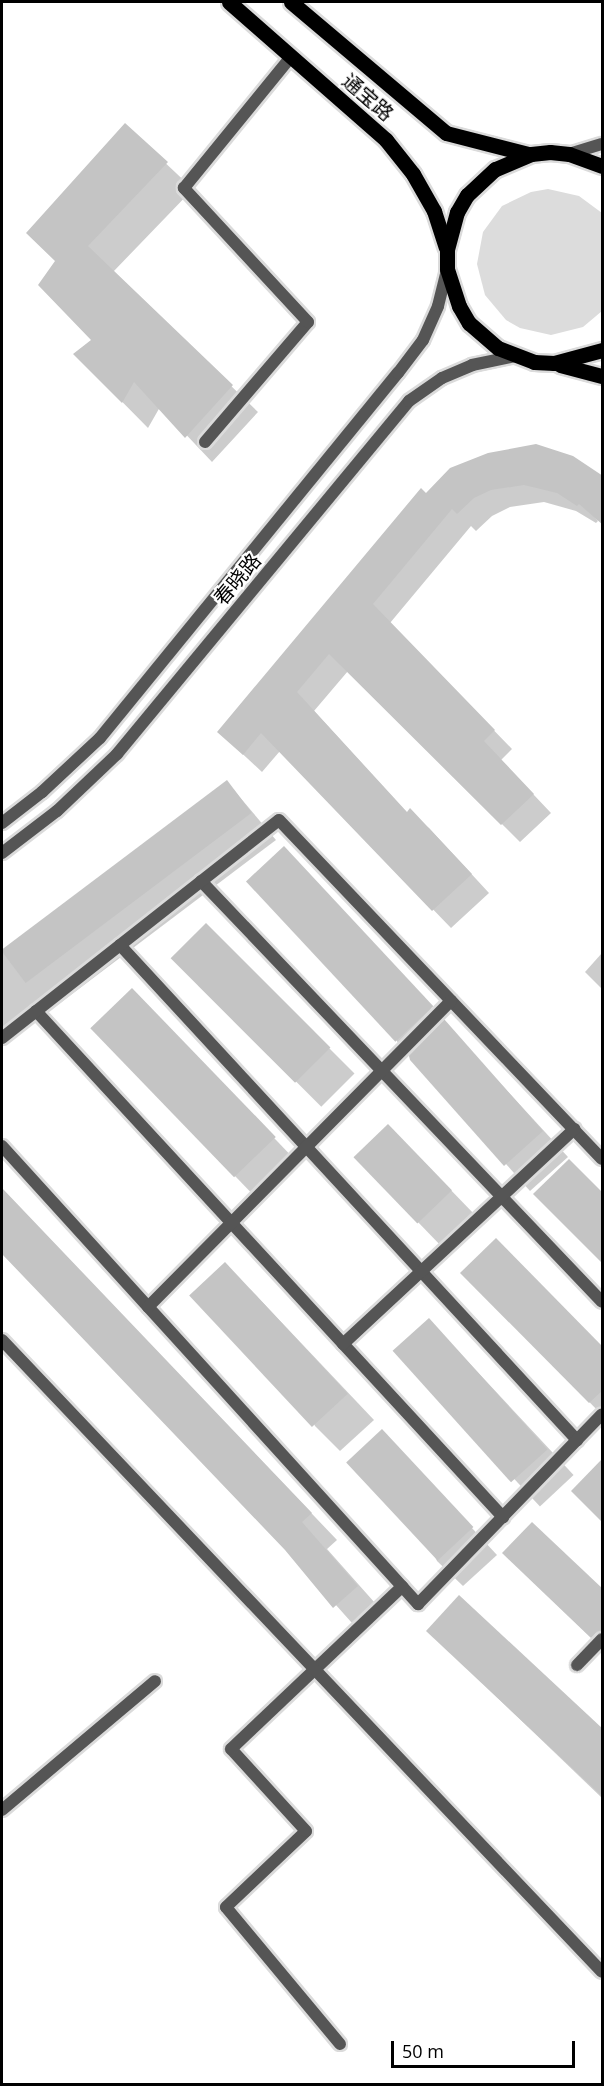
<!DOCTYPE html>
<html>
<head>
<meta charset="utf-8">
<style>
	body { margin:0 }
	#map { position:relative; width:604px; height:2086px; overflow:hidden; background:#fff; font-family:"Open Sans","Noto Sans SC",sans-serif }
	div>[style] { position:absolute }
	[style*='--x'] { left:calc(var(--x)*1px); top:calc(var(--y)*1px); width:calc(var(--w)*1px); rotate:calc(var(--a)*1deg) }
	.green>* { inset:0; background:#dcdcdc }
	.shadow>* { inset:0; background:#0003; transform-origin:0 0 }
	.building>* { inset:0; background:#c4c4c4; transform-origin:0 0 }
	.roads { filter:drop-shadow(2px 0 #dbdbdb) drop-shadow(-2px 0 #dbdbdb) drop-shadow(0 2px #dbdbdb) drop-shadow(0 -2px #dbdbdb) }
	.service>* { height:12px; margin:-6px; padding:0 6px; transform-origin:6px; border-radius:6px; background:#555 }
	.minor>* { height:12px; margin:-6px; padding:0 6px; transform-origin:6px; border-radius:6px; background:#555 }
	.tertiary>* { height:12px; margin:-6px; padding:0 6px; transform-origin:6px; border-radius:6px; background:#555 }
	.primary>* { height:15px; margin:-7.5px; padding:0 7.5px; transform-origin:7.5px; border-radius:7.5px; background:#000 }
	span { translate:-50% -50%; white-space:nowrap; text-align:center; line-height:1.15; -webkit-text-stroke:4.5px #fff; paint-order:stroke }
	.street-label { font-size:20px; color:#000 }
	.frame { position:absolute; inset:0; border:3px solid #000; pointer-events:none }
	.scale { position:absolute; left:391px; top:2041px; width:184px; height:27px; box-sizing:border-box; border:3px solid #000; border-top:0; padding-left:8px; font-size:18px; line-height:21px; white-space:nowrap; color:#000; -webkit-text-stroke:4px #fff; paint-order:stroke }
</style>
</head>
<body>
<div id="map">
	<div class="green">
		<div style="clip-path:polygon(548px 189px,579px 196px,602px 213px,602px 311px,583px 327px,551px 335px,520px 328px,506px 320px,485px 295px,477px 264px,483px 232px,502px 206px,531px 192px)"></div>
	</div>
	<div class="shadow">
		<div style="clip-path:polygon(125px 125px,193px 189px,113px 272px,258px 412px,212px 462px,160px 407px,148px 428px,75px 354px,93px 341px,57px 262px)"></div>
		<div style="clip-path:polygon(536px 445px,598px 521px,596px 523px,576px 511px,544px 502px,510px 507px,492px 516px,476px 531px,471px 526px,390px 623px,512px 749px,501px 760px,551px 813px,520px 842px,348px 671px,314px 711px,407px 813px,429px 828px,489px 893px,451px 928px,280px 751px,262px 772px,219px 732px,426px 495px)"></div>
		<div style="clip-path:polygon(227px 782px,276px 840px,2px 1047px,2px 952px)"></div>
		<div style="clip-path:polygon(284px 848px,568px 1157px,530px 1191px,398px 1043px)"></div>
		<div style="left:206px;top:925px;width:210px;height:47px;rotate:45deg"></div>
		<div style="clip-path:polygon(602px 953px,602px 989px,585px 972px)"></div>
		<div style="clip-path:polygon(157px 1016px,300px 1165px,261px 1203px,92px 1028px)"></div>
		<div style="clip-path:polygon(414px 1152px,477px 1217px,444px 1249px,356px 1158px)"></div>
		<div style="clip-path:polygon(2px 1189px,337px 1540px,327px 1549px,383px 1612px,360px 1632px,286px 1549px,2px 1251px)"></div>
		<div style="clip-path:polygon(463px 1273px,602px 1348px,602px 1415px)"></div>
		<div style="clip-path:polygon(250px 1289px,374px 1420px,340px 1451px,315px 1426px)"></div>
		<div style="left:429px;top:1320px;width:212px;height:46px;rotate:47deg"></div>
		<div style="clip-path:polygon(382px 1431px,497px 1555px,463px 1586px,437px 1561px)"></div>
		<div style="clip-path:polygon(530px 1579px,602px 1590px,602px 1648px)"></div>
		<div style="clip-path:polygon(454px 1656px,602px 1733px,602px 1798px)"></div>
	</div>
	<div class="building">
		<div style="clip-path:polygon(125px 123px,168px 162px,88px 246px,233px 385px,185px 438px,134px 382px,122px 403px,73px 354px,91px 340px,38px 285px,55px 261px,26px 233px)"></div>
		<div style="clip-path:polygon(536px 444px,573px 456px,603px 476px,603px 525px,579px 504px,577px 506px,557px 493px,524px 485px,491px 490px,474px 498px,457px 514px,452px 509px,373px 604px,495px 730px,484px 741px,534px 794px,501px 825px,329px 654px,297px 692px,407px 812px,410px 808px,472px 874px,432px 911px,261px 733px,243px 755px,217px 732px,421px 488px,426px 493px,450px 468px,488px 453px)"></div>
		<div style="left:227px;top:780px;width:41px;height:283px;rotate:53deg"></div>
		<div style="left:284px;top:846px;width:219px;height:52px;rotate:47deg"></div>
		<div style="left:206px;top:923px;width:176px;height:50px;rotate:45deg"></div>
		<div style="left:132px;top:988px;width:207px;height:58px;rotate:46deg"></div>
		<div style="clip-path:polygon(444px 1019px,543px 1131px,504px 1166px,410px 1060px,409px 1056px)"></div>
		<div style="left:388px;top:1124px;width:92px;height:48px;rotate:46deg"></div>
		<div style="clip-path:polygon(569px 1159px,603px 1193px,603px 1264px,533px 1194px)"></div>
		<div style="clip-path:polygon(2px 1188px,312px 1513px,302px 1522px,358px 1586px,333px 1608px,285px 1550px,2px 1254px)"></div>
		<div style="clip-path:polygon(496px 1238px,603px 1347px,603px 1390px,589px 1403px,460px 1273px)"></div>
		<div style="left:225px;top:1262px;width:180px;height:49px;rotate:47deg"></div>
		<div style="left:429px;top:1318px;width:177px;height:49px;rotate:48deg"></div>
		<div style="left:382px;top:1429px;width:134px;height:49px;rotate:47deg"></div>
		<div style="clip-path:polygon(603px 1458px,603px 1523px,571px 1491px)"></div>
		<div style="clip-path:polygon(532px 1522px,603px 1589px,603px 1630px,591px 1638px,502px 1553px)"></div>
		<div style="clip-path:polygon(459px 1595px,603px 1729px,603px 1797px,426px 1631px)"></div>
	</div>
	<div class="roads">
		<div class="service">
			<div style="--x:205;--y:442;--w:158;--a:-49.4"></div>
			<div style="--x:308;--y:322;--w:183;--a:-132.8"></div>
			<div style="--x:184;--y:188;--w:168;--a:-50.8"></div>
			<div style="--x:201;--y:881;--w:581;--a:46.39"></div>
			<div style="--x:120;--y:945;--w:674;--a:47.29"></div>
			<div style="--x:36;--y:1011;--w:689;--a:47.3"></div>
			<div style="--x:2;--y:1038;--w:352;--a:-38.2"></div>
			<div style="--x:279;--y:820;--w:468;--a:46.4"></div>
			<div style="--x:2;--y:1146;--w:619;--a:47.75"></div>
			<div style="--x:418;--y:1604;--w:264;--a:-45.9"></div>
			<div style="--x:148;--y:1307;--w:431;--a:-45.3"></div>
			<div style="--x:343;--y:1344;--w:316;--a:-42.9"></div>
			<div style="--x:340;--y:2044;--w:178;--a:-129.8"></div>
			<div style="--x:226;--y:1907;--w:110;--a:-43.5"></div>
			<div style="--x:306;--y:1831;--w:111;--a:-132.4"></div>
			<div style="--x:231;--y:1749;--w:236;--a:-43.5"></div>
		</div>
		<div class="minor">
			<div style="--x:577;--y:1665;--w:36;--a:-46"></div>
			<div style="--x:2;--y:1810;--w:200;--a:-40.1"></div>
		</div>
		<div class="tertiary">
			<div style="--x:569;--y:154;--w:34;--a:-17"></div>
			<div style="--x:2;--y:823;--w:51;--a:-37.8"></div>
			<div style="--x:42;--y:792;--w:79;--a:-43"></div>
			<div style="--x:100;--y:738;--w:471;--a:-50.8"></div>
			<div style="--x:398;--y:373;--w:41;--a:-52.9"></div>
			<div style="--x:423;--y:340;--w:37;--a:-66"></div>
			<div style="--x:438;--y:306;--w:38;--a:-76"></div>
			<div style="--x:2;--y:853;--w:69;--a:-37.4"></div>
			<div style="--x:57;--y:811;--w:83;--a:-43.5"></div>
			<div style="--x:117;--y:754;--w:458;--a:-50.4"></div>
			<div style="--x:409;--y:401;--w:40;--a:-34.9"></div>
			<div style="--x:442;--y:378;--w:33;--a:-23"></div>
			<div style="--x:472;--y:365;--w:45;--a:-11.6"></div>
			<div style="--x:2;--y:1340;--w:871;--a:46.49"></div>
		</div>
		<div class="primary">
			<div style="--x:229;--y:2;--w:209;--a:41.3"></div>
			<div style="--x:386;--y:140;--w:43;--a:51.5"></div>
			<div style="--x:413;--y:174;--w:43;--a:60.4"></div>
			<div style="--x:434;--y:211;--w:38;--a:72"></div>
			<div style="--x:291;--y:2;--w:203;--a:40.2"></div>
			<div style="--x:446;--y:133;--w:85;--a:14.4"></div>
			<div style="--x:602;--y:166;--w:35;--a:-160"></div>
			<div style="--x:569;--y:154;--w:19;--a:-174"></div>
			<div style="--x:550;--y:152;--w:19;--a:174"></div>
			<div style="--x:531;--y:154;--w:39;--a:157"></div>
			<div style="--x:495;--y:169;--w:38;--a:137"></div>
			<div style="--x:467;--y:195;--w:20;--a:120"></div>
			<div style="--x:457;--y:212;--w:38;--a:105"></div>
			<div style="--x:447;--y:249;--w:20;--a:90"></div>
			<div style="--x:447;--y:269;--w:39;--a:72"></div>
			<div style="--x:459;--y:306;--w:20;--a:60"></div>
			<div style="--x:469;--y:323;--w:38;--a:41"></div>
			<div style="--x:498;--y:348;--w:39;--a:21"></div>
			<div style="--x:534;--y:362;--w:20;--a:3"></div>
			<div style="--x:554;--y:363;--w:50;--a:-15.2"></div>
			<div style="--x:560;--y:365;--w:43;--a:14.7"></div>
		</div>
	</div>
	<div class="street-label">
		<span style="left:368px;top:97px;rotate:41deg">通宝路</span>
		<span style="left:237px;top:579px;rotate:-50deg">春晓路</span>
	</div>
	<div class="frame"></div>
	<div class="scale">50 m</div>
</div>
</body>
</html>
